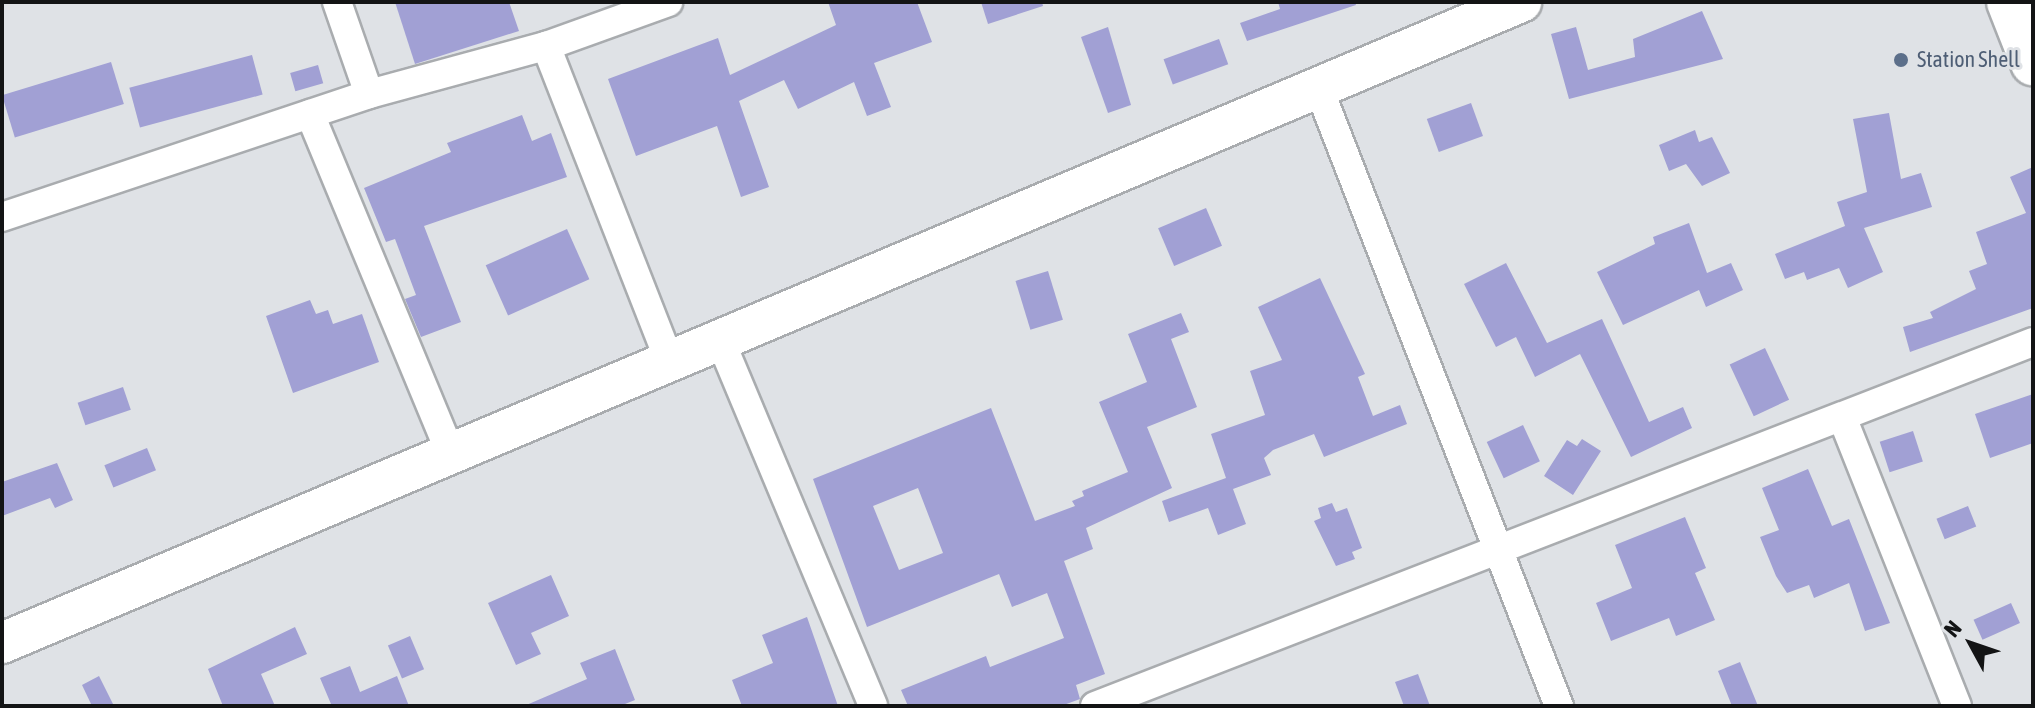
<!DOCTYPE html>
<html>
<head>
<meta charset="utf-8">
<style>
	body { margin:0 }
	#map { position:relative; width:2035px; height:708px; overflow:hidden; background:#dfe2e6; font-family:"Asap Condensed",sans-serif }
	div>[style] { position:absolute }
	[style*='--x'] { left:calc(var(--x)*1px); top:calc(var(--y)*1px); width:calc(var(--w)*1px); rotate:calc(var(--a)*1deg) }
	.building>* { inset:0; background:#a1a0d4; transform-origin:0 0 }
	.roads { filter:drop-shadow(2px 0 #a9acaf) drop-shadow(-2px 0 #a9acaf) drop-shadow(0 2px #a9acaf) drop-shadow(0 -2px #a9acaf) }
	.street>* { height:28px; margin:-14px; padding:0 14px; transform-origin:14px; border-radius:14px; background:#fff }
	.secondary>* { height:40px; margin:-20px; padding:0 20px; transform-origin:20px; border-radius:20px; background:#fff }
	.highway>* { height:44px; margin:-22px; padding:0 22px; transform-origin:22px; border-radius:22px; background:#fff }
	.dots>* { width:22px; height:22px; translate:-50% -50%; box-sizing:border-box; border:4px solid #dfe2e6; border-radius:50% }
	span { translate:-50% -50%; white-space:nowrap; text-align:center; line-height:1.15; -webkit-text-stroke:6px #dfe2e6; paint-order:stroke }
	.service-label { font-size:22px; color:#4e5e75 }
	.left { translate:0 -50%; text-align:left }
	.frame { position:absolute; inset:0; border:4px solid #131415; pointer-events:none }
	.north { position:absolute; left:1931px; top:604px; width:80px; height:80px; -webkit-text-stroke:6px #dfe2e6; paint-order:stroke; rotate:310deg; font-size:22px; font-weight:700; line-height:32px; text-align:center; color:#131415 }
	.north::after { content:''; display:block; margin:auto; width:28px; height:36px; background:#131415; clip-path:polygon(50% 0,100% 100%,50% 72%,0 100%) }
</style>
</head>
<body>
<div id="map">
	<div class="building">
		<div style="clip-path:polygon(395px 2px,509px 2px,519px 31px,415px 64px)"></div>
		<div style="clip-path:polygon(828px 2px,917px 2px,932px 42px,874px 63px,891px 107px,867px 116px,854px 82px,798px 109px,784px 80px,739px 101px,769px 187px,741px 197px,717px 126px,636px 156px,608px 79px,718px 38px,730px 75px,836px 25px)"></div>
		<div style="clip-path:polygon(981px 2px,1042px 2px,1043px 6px,988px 24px)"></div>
		<div style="clip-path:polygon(1278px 2px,1355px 2px,1356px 5px,1247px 41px,1240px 23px,1280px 9px)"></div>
		<div style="clip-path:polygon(1702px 11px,1723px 59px,1569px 99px,1551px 34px,1576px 27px,1588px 70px,1635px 57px,1633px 39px)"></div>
		<div style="clip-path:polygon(1108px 27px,1131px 105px,1108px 113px,1081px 37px)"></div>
		<div style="left:1219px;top:39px;width:27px;height:59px;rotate:70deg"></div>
		<div style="left:252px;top:55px;width:41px;height:127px;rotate:75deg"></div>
		<div style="left:111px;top:62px;width:44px;height:114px;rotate:73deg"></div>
		<div style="left:318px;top:65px;width:19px;height:29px;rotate:74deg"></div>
		<div style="left:1471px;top:103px;width:35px;height:47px;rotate:70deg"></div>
		<div style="clip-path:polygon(1889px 113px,1901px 179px,1921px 173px,1932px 207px,1864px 228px,1883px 272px,1848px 288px,1839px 268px,1807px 280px,1804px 272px,1785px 279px,1775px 254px,1845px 226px,1837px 202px,1867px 192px,1853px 119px)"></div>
		<div style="clip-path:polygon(522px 115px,532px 141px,551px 133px,567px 177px,424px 226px,461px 322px,421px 337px,405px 299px,416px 295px,395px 239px,386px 242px,364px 188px,451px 152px,447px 143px)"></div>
		<div style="clip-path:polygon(1695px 130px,1699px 142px,1712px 137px,1730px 173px,1702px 186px,1686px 164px,1669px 171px,1659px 145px)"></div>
		<div style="clip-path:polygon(2033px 167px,2033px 308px,1910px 352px,1903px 327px,1933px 318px,1930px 312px,1976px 289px,1969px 271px,1987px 264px,1976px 232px,2026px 213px,2010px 177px)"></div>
		<div style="left:1206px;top:208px;width:41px;height:52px;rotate:67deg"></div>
		<div style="clip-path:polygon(1689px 223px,1707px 273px,1731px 263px,1743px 290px,1706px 307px,1699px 290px,1623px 325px,1597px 272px,1655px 244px,1653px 237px)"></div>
		<div style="left:567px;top:229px;width:55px;height:89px;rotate:66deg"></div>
		<div style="clip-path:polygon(1506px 263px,1547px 343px,1602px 319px,1649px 422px,1683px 407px,1692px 428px,1631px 457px,1580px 354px,1535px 377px,1516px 337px,1496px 347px,1464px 284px)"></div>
		<div style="left:1048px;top:271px;width:51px;height:34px;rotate:73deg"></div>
		<div style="clip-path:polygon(1320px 278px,1365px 374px,1358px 377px,1373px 416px,1400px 405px,1407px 424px,1324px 457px,1314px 434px,1273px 450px,1264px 458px,1271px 475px,1233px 489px,1246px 524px,1218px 535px,1208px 508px,1169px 522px,1162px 501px,1226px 478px,1211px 434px,1265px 415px,1250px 371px,1282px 360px,1258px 307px)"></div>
		<div style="clip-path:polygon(310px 300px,316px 314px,328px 310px,333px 324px,362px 314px,379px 362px,293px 393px,266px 316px)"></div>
		<div style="clip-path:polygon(evenodd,1181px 313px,1189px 332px,1171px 339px,1197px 407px,1147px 427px,1172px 488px,1086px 528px,1093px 549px,1064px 561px,1105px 674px,1076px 685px,1080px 699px,1061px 706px,908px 706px,901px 690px,986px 656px,990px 667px,1064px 638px,1047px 593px,1012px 607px,999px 574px,867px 627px,813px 479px,991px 408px,1035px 521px,1075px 506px,1072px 501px,1084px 496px,1082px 491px,1128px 472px,1099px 402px,1147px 382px,1128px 334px,1181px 313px,918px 488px,943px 553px,899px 570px,873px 506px,918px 488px)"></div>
		<div style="left:1765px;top:348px;width:57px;height:39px;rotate:65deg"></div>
		<div style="left:123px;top:387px;width:24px;height:48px;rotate:71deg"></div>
		<div style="clip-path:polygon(2033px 394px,2033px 443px,1990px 458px,1975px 414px)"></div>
		<div style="left:1523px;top:425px;width:40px;height:40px;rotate:65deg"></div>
		<div style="left:1913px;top:431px;width:32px;height:35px;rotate:72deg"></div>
		<div style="clip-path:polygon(1582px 439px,1601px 451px,1573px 495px,1544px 476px,1567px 440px,1577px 446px)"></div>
		<div style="left:147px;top:448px;width:24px;height:46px;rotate:68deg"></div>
		<div style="clip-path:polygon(57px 463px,73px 500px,55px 508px,50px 498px,2px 516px,2px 482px)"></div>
		<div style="clip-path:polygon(1808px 469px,1832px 526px,1849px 519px,1890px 623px,1865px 631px,1849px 583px,1814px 598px,1809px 585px,1787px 593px,1776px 576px,1760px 537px,1779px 530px,1762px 488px)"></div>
		<div style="clip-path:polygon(1332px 503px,1336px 512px,1347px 508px,1362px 548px,1352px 552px,1355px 559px,1336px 566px,1314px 521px,1321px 518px,1318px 508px)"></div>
		<div style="left:1968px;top:506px;width:22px;height:34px;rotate:68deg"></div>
		<div style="clip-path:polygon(1685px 517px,1706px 568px,1695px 573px,1715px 620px,1676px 636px,1669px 618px,1611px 641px,1596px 603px,1632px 588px,1615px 545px)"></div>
		<div style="clip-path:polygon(551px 575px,569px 616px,531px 633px,541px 654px,516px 665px,488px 603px)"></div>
		<div style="left:2011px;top:603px;width:22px;height:41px;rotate:66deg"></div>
		<div style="clip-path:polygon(807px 617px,838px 706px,742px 706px,732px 680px,773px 663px,762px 635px)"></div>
		<div style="clip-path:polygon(295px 627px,307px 654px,261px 674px,275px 706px,223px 706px,208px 669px)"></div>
		<div style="left:410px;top:636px;width:36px;height:24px;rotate:67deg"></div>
		<div style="clip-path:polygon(615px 649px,635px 700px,620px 706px,524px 706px,587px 679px,580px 663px)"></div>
		<div style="clip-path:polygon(1740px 662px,1758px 706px,1732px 706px,1718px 671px)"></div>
		<div style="clip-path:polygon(350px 666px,360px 692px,397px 676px,409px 706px,327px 706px,331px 704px,320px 678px)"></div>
		<div style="clip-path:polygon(1418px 674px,1430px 706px,1404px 706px,1395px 682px)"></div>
		<div style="clip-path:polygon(99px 676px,114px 706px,92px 706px,82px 685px)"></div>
	</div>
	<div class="roads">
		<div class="street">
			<div style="--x:337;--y:2;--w:97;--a:70.8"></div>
			<div style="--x:546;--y:46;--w:337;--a:68.6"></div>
			<div style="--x:1319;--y:89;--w:662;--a:68.75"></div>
			<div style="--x:310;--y:114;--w:368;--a:67.5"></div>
			<div style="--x:2;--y:217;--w:387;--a:-18.5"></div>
			<div style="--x:369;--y:94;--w:183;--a:-15.2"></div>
			<div style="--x:546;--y:46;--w:130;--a:-19.8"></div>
			<div style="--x:721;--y:342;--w:394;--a:67.3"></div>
			<div style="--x:1842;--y:417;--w:311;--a:68.3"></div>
			<div style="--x:1095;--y:706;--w:1006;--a:-21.21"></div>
		</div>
		<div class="secondary">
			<div style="--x:2;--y:643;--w:1649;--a:-22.88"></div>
		</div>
		<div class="highway">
			<div style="--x:2009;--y:2;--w:66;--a:68.5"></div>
		</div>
	</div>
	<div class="dots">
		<div style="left:1901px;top:60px;background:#5c6f8a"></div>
	</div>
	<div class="service-label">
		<span class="left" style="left:1917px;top:60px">Station Shell</span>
	</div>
	<div class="frame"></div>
	<div class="north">N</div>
</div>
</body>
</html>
